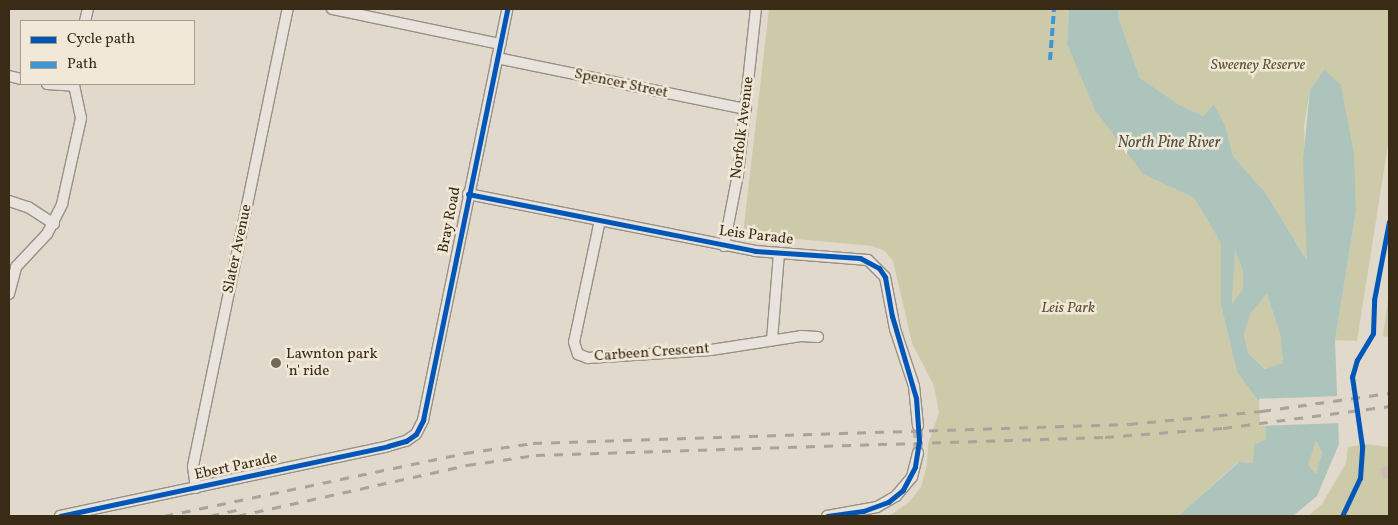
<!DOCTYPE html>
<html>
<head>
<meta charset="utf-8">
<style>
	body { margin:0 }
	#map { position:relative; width:1398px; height:525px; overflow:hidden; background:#e1d9cb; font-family:Vollkorn,serif }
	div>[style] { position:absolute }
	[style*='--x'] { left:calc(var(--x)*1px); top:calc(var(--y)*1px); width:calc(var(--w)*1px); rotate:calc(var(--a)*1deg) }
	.green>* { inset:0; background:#cdcaaa }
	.water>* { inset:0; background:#adc4bc }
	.pier>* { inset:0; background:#e1d9cb; transform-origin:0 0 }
	.building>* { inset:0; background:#ccbbb0 }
	.minor-tunnel>* { height:10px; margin-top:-5px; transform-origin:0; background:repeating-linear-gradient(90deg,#c0b6a7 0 10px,transparent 0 15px) }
	.roads { filter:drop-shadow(1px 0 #979086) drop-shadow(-1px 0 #979086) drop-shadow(0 1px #979086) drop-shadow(0 -1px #979086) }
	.minor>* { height:10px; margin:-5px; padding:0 5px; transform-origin:5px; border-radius:5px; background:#e8e4dd }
	.rail>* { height:3px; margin-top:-1.5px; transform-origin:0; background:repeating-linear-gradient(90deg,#a9a39c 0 9px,transparent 0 18px) }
	.quiet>* { height:4px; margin-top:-2px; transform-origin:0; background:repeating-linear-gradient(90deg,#3e96d4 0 8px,transparent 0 12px) }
	.cycleway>* { height:5px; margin:-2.5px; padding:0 2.5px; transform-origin:2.5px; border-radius:2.5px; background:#0057b8 }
	.dots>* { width:14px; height:14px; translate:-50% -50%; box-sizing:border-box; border:2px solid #f1e8d8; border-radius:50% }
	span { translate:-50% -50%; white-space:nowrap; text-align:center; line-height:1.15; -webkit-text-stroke:5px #f1e8d8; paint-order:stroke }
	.park-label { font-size:15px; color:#5b5035; font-style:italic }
	.street-label { font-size:15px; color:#3a2b17 }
	.poi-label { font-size:15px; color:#3a2b17 }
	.left { translate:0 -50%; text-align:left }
	.water-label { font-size:16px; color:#514f3f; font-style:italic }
	.frame { position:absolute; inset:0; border:10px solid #3a2b17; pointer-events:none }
	.legend { position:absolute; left:20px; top:20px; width:175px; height:65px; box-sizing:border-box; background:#f1e8d8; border:1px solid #a89c8b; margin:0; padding:6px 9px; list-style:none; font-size:15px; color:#3a2b17 }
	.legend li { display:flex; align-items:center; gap:10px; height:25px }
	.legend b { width:25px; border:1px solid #a89c8b }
</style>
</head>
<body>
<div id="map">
	<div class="green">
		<div style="clip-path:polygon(769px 9px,1069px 9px,1067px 44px,1143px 174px,1194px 198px,1221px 243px,1221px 305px,1237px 372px,1265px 410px,1266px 440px,1253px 463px,1238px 462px,1178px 516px,889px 516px,909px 502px,921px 487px,927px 465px,928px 444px,939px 413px,934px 386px,912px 343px,893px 261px,885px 251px,872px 246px,743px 234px)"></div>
		<div style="clip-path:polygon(1119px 9px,1389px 9px,1389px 138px,1357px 341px,1335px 340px,1356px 211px,1324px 69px,1310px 90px,1304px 126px,1308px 261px,1265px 192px,1233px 156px,1225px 125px,1214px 104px,1203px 116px,1178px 104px,1140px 78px,1118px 17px)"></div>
		<div style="clip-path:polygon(1235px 248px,1243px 271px,1243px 289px,1232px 305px)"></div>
		<div style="clip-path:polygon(1389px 292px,1389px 337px,1383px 336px)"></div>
		<div style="clip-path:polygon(1267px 294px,1280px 334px,1283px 363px,1266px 369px,1248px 353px,1244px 334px,1249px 314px)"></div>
		<div style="clip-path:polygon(1316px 441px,1322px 452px,1316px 474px,1307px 465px)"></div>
		<div style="clip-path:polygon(1366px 444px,1389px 447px,1389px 516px,1308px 516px,1322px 504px,1346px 463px,1348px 447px)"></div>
	</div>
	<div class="water">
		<div style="clip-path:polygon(evenodd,1069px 9px,1119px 9px,1118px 17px,1140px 78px,1178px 104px,1203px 116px,1214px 104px,1225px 125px,1233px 156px,1265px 192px,1307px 260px,1303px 160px,1310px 90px,1324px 69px,1341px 85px,1354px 154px,1356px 211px,1335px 340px,1339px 444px,1317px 496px,1293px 516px,1178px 516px,1239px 462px,1253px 463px,1254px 445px,1266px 439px,1265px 410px,1237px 372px,1221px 305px,1221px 243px,1194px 198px,1143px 174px,1095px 110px,1067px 44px,1069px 9px,1235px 250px,1243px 271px,1243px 289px,1232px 304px,1235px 250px,1069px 9px,1267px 294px,1280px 334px,1283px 363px,1265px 369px,1248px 353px,1244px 334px,1250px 314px,1267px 294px,1069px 9px,1316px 441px,1322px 452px,1316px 474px,1308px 465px,1316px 441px)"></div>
	</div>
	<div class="pier">
		<div style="left:1340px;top:396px;width:27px;height:81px;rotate:88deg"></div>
	</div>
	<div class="building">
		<div style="clip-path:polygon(1389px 466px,1389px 477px,1383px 479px,1380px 469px)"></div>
	</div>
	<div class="minor-tunnel">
		<div style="--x:918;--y:453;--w:27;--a:-90"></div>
	</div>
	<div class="roads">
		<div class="minor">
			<div style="--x:332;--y:9;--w:172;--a:11.8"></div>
			<div style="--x:85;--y:21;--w:12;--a:-76"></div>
			<div style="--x:497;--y:58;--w:254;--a:11.6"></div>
			<div style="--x:9;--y:76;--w:12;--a:14"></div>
			<div style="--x:47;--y:84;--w:27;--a:4"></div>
			<div style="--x:468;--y:194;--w:293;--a:11.2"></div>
			<div style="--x:755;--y:251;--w:113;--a:4.6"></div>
			<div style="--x:868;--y:260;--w:24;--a:45"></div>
			<div style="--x:885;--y:277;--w:53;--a:79.1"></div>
			<div style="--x:895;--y:329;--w:60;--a:71.6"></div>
			<div style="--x:914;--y:386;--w:40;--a:84.3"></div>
			<div style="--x:9;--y:201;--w:20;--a:18"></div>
			<div style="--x:28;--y:207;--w:31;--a:33"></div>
			<div style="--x:600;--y:220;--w:125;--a:102"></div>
			<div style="--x:574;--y:342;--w:13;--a:72"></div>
			<div style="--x:578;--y:354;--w:11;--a:22"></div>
			<div style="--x:588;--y:358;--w:123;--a:-3.7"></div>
			<div style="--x:711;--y:350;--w:91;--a:-8.8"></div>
			<div style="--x:801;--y:336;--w:17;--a:3"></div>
			<div style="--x:724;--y:246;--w:73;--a:-79"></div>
			<div style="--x:738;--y:174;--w:166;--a:-83.8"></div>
			<div style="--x:9;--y:294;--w:28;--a:-75"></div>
			<div style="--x:16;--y:267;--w:45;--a:-46.8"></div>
			<div style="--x:47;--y:234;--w:34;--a:-63"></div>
			<div style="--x:62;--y:204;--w:88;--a:-77.5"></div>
			<div style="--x:81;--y:118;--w:35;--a:-102"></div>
			<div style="--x:772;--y:340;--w:87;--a:-85.4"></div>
			<div style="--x:196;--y:488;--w:22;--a:-98"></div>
			<div style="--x:193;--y:466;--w:467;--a:-78.3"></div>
			<div style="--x:60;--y:516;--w:335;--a:-12"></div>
			<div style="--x:388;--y:446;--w:19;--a:-16"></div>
			<div style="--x:406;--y:441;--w:12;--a:-35"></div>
			<div style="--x:416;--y:434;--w:16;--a:-63"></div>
			<div style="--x:423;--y:420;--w:419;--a:-78.4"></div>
			<div style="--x:827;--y:516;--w:51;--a:-10.2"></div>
			<div style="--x:877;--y:507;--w:22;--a:-30"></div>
			<div style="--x:896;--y:496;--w:25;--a:-50"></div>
			<div style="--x:912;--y:477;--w:25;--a:-76"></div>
		</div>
	</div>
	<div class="rail">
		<div style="--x:164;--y:516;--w:308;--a:-11.8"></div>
		<div style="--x:465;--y:453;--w:69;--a:-8.4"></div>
		<div style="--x:533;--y:443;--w:596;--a:-1.83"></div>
		<div style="--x:1129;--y:424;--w:134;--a:-5.6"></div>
		<div style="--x:1262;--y:411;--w:128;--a:-8.1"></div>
		<div style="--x:210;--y:516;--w:35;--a:-13"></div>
		<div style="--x:237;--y:516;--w:236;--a:-12.5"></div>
		<div style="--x:467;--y:465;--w:70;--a:-8.2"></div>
		<div style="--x:536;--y:455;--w:569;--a:-1.81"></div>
		<div style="--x:1105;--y:437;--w:118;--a:-4.4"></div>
		<div style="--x:1223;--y:428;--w:167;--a:-7.5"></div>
	</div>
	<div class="quiet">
		<div style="--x:1050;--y:60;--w:51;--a:-85.5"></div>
	</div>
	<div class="cycleway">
		<div style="--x:468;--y:194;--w:293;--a:11.2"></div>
		<div style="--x:755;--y:251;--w:105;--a:3.8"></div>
		<div style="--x:860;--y:258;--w:21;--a:28"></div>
		<div style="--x:879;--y:268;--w:11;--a:56"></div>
		<div style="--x:885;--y:277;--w:40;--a:80"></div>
		<div style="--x:892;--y:316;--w:85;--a:73.7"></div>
		<div style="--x:916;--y:398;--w:43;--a:86"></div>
		<div style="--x:919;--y:441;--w:26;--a:99"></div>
		<div style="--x:915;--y:467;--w:26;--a:118"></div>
		<div style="--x:903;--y:490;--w:19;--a:141"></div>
		<div style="--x:888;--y:502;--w:27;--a:160"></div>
		<div style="--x:863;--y:511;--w:36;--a:172"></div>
		<div style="--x:60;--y:516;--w:335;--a:-12"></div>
		<div style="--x:388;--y:446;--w:19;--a:-16"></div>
		<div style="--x:406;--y:441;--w:12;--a:-35"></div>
		<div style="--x:416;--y:434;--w:16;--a:-63"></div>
		<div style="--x:423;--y:420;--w:419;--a:-78.4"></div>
		<div style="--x:1342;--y:516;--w:42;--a:-64.7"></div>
		<div style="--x:1360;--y:478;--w:32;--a:-86"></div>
		<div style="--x:1362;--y:446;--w:70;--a:-98.2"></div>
		<div style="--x:1352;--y:377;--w:18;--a:-74"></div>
		<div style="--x:1357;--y:360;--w:31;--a:-59"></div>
		<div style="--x:1373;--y:333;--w:33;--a:-88"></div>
		<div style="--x:1374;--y:300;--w:80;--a:-79.2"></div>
	</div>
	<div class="dots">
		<div style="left:276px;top:363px;background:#746856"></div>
	</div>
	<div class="park-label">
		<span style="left:1258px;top:66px">Sweeney Reserve</span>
		<span style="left:1068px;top:309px">Leis Park</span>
	</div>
	<div class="street-label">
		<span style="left:621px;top:84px;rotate:12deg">Spencer Street</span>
		<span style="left:743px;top:128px;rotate:-83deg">Norfolk Avenue</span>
		<span style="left:450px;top:220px;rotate:-79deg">Bray Road</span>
		<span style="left:756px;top:236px;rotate:7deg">Leis Parade</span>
		<span style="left:238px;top:249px;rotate:-78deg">Slater Avenue</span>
		<span style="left:652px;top:353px;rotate:-4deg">Carbeen Crescent</span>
		<span style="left:236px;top:467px;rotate:-12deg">Ebert Parade</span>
	</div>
	<div class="poi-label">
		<span class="left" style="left:286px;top:363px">Lawnton park<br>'n' ride</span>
	</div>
	<div class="water-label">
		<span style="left:1169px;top:143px">North Pine River</span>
	</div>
	<div class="frame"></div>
	<ul class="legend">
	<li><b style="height:6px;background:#0057b8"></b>Cycle path</li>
	<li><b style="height:6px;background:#3e96d4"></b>Path</li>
	</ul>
</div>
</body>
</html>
